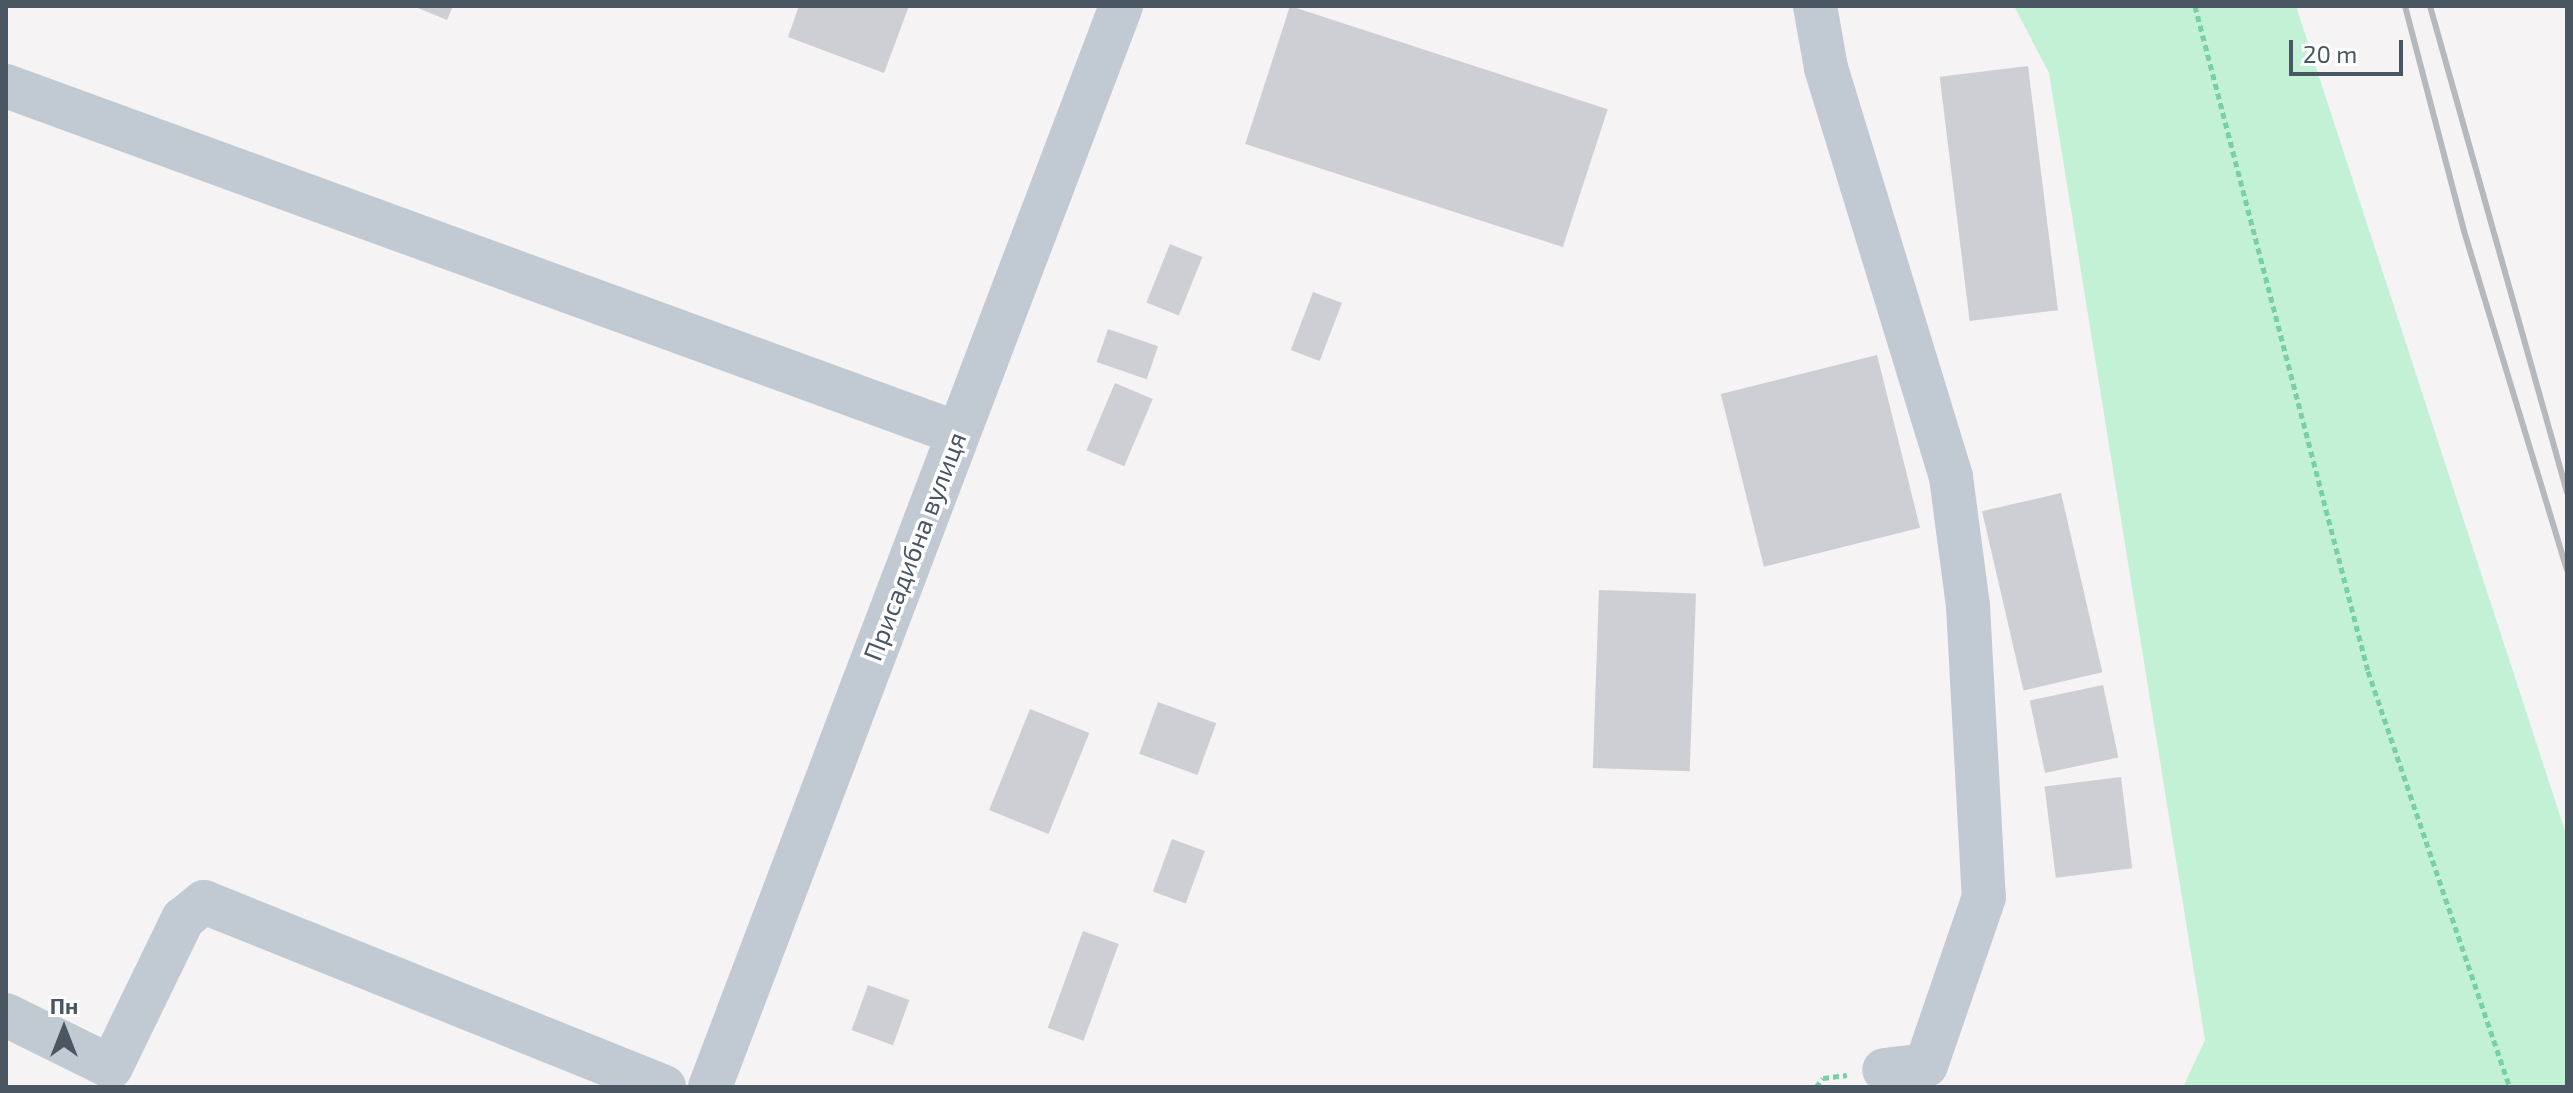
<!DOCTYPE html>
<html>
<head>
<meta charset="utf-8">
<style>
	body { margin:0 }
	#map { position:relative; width:2573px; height:1093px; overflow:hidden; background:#f5f3f3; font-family:"Exo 2",sans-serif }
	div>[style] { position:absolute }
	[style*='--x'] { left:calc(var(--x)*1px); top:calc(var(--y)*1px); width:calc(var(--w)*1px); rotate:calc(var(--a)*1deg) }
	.green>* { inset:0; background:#c3f1d5 }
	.building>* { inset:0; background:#cdcfd5; transform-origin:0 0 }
	.path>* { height:5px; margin-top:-2.5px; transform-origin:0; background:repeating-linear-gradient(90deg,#7ad0a6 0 6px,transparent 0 10px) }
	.minor>* { height:44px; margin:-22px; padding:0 22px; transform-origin:22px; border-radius:22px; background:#c1cad2 }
	.rail>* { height:6px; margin:-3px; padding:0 3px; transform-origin:3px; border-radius:3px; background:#b5b8bd }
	span { translate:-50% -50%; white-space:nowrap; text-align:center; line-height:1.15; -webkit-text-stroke:7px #fff; paint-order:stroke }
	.street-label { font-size:26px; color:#4a5661 }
	.frame { position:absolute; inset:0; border:8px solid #4a5661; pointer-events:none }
	.north { position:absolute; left:24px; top:989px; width:80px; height:80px; -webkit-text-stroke:6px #fff; paint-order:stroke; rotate:0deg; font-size:22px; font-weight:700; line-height:32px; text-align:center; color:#4a5661 }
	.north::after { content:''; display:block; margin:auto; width:28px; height:36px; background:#4a5661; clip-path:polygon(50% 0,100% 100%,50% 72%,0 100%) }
	.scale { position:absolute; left:2289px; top:40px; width:114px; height:36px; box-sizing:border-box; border:4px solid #4a5661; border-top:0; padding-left:10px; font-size:24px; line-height:28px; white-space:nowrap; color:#4a5661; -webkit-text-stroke:6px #fff; paint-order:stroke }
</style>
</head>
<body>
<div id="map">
	<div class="green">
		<div style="clip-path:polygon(2014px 6px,2296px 6px,2567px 837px,2567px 1087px,2183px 1087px,2205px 1040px,2049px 73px)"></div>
	</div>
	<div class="building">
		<div style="clip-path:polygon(413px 6px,453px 6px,447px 20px)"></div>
		<div style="clip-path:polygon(799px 6px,909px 6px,884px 73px,788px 37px)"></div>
		<div style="left:1290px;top:6px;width:334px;height:145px;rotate:18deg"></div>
		<div style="left:2028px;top:66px;width:246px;height:89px;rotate:83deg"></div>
		<div style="left:1170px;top:244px;width:35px;height:63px;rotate:22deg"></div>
		<div style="left:1313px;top:292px;width:31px;height:62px;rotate:21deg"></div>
		<div style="left:1108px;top:329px;width:53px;height:35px;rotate:19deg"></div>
		<div style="left:1877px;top:355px;width:178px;height:161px;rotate:76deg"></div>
		<div style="left:1115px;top:383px;width:41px;height:73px;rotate:23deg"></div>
		<div style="left:2061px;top:493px;width:184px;height:81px;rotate:77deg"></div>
		<div style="left:1599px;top:590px;width:97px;height:178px;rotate:2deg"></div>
		<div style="left:2103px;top:685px;width:74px;height:75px;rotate:78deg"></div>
		<div style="left:1158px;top:702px;width:62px;height:55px;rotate:20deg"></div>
		<div style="left:1030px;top:709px;width:64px;height:109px;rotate:22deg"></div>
		<div style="left:2121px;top:777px;width:92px;height:77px;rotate:83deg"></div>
		<div style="left:1172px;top:839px;width:35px;height:56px;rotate:20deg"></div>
		<div style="left:1083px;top:931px;width:38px;height:103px;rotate:20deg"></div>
		<div style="left:868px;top:985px;width:44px;height:48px;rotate:20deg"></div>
	</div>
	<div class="path">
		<div style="--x:2195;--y:6;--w:687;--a:75.42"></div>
		<div style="--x:2368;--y:671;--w:440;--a:71.2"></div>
		<div style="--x:1816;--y:1087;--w:11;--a:-52"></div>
		<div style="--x:1823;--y:1078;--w:24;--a:-7"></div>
	</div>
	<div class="minor">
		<div style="--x:1815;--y:6;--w:63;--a:79.9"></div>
		<div style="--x:1826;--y:68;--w:428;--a:73"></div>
		<div style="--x:1951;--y:477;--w:130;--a:82.5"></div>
		<div style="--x:1968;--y:606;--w:291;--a:86.9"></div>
		<div style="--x:1984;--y:897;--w:178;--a:109"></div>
		<div style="--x:1926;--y:1065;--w:42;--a:173.2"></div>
		<div style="--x:6;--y:86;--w:1012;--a:20.05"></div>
		<div style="--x:6;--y:1015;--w:117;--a:26.3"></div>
		<div style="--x:111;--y:1067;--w:165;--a:-64.1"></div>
		<div style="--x:183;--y:919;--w:27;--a:-39"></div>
		<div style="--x:204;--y:902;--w:496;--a:21.9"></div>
		<div style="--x:710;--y:1087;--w:1156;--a:-69.18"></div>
	</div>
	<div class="rail">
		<div style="--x:2405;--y:6;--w:233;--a:75.3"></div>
		<div style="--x:2464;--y:231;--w:353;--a:73.1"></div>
		<div style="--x:2430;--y:6;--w:505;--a:74.26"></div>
	</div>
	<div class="street-label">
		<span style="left:914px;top:546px;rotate:-69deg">Присадибна вулиця</span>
	</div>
	<div class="frame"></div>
	<div class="north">Пн</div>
	<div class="scale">20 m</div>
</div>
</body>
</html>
